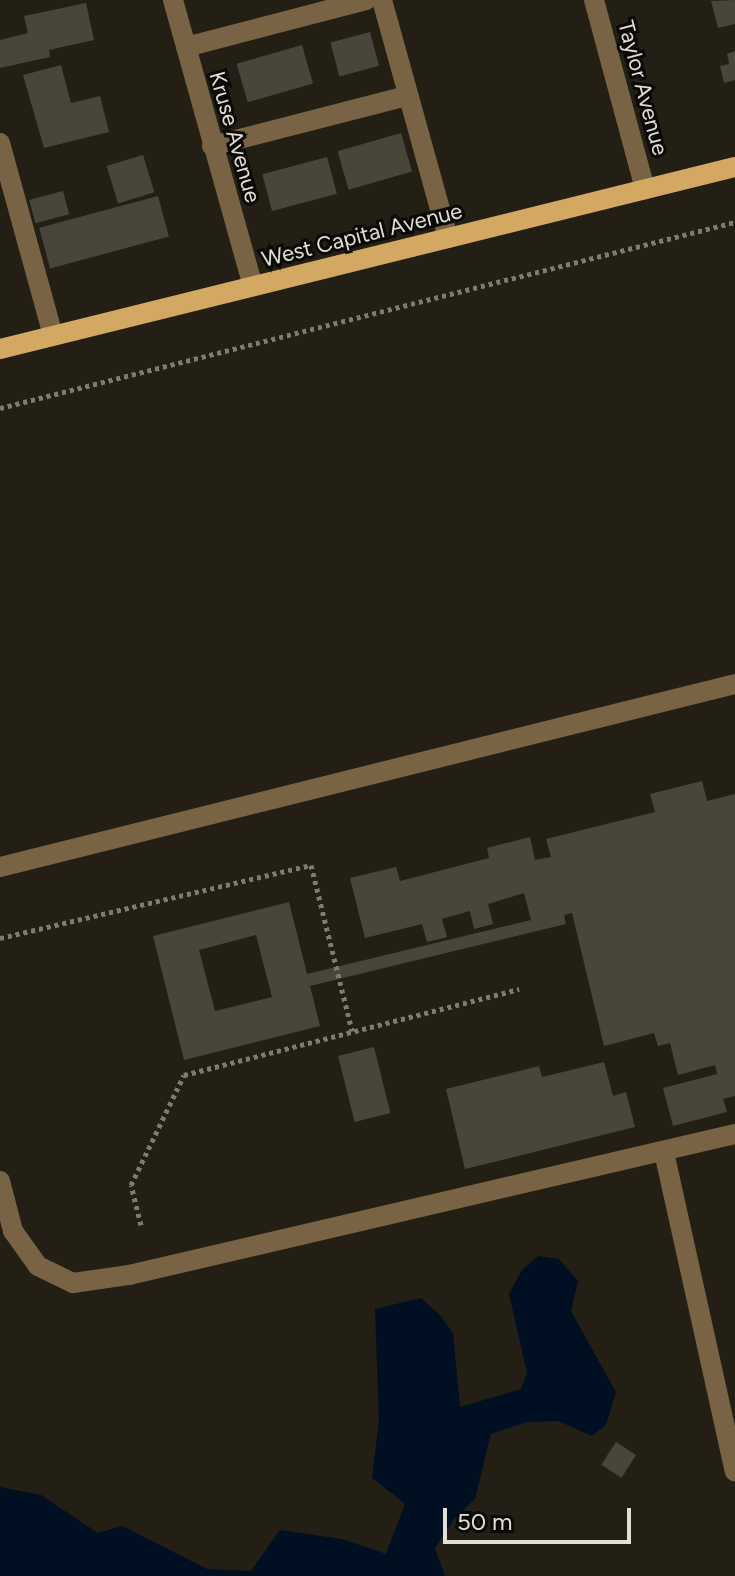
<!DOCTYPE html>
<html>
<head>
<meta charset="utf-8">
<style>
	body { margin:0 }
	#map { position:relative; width:735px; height:1576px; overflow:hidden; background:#231f15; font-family:Figtree,sans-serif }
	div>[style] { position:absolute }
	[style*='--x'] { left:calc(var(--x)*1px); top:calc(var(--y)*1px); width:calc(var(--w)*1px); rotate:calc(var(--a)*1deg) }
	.water>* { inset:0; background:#000f21 }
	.building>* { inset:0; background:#4a453b; transform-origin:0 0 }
	.path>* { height:5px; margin-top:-2.5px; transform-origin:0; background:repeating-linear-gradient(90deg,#7f7b73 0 4px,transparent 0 8px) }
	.minor>* { height:20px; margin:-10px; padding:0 10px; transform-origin:10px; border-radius:10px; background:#786344 }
	.major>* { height:20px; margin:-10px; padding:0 10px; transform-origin:10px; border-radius:10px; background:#d3a863 }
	span { translate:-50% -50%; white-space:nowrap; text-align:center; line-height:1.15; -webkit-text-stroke:6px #0a0905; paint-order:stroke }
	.street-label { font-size:22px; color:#e2dfd9 }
	.scale { position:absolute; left:443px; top:1508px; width:188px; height:36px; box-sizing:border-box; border:4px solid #e2dfd9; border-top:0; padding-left:10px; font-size:24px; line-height:28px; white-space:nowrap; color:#e2dfd9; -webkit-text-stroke:6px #0a0905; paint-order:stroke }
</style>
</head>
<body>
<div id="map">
	<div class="water">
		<div style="clip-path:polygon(538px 1256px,559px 1259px,578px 1281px,571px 1311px,616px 1392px,606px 1425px,592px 1436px,558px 1421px,527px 1422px,491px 1434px,475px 1499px,454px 1519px,435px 1548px,445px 1576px,0 1576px,0 1487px,41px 1495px,98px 1533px,122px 1526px,207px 1569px,251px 1571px,280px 1530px,342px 1539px,386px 1554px,405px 1504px,372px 1478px,379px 1421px,375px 1309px,421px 1298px,440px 1315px,453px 1333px,460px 1407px,521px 1389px,527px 1373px,509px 1294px,522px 1270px)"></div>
	</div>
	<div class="building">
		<div style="clip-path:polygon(735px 0,735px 24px,718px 28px,711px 1px)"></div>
		<div style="clip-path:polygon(86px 3px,94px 40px,49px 50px,50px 57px,0 68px,0 40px,28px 33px,24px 16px)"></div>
		<div style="left:370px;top:32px;width:35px;height:41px;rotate:75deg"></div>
		<div style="left:302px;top:45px;width:40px;height:68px;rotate:74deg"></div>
		<div style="clip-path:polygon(735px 51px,735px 80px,724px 83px,720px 66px,729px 64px,727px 54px)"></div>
		<div style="clip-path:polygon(61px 65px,71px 103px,100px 96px,109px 132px,44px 148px,23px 75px)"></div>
		<div style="left:401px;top:133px;width:40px;height:66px;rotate:74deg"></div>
		<div style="left:143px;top:155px;width:39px;height:38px;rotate:73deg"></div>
		<div style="left:327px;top:157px;width:38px;height:67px;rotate:75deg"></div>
		<div style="left:63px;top:191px;width:24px;height:35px;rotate:75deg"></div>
		<div style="left:158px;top:196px;width:42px;height:123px;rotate:75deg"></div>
		<div style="clip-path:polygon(evenodd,702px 781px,707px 801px,735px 794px,735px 1096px,723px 1099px,727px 1112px,673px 1126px,663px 1088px,717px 1074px,715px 1065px,678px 1075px,670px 1043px,658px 1046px,654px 1033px,604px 1046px,572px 913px,564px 915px,566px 924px,310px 986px,320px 1026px,184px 1060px,153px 936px,289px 902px,307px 974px,531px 920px,524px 893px,488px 904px,493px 924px,474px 929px,470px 911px,442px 919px,447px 937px,427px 942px,422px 924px,365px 938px,350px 878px,396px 867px,400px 881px,489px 858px,487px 848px,530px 837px,535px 860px,551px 857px,546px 839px,655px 812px,650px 794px,702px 781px,256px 935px,272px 997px,215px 1011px,199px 950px,256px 935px)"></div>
		<div style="left:374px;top:1047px;width:68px;height:37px;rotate:76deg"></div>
		<div style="clip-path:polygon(604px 1062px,613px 1096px,626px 1092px,635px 1127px,465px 1169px,446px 1089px,539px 1066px,542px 1077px)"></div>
		<div style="left:616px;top:1442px;width:24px;height:27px;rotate:33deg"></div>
	</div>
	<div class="path">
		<div style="--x:0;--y:408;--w:758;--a:-14.2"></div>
		<div style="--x:0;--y:938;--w:319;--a:-13.2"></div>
		<div style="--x:311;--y:865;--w:171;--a:76.1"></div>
		<div style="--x:141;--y:1225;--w:41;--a:-104"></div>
		<div style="--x:131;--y:1185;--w:122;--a:-64.3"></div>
		<div style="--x:184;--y:1075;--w:346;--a:-14.4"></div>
	</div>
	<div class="minor">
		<div style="--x:173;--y:0;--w:297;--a:74.4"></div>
		<div style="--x:382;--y:0;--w:247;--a:74.5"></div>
		<div style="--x:594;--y:0;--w:196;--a:74.9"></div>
		<div style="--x:186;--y:47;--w:186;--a:-14.6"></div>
		<div style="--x:0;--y:143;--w:199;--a:74.6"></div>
		<div style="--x:212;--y:146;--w:201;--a:-14.4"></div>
		<div style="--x:0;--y:867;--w:757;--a:-13.98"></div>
		<div style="--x:664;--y:1152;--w:327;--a:77.5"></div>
		<div style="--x:0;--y:1181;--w:52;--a:75.4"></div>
		<div style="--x:13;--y:1231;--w:43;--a:54.5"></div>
		<div style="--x:38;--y:1266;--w:39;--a:26"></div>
		<div style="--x:73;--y:1283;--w:57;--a:-8.1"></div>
		<div style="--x:129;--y:1275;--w:622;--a:-13.1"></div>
	</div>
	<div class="major">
		<div style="--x:0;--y:349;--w:757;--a:-13.91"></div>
	</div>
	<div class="street-label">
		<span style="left:643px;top:88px;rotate:75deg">Taylor Avenue</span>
		<span style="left:235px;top:137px;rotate:74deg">Kruse Avenue</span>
		<span style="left:362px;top:235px;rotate:-14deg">West Capital Avenue</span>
	</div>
	<div class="scale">50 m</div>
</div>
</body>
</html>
